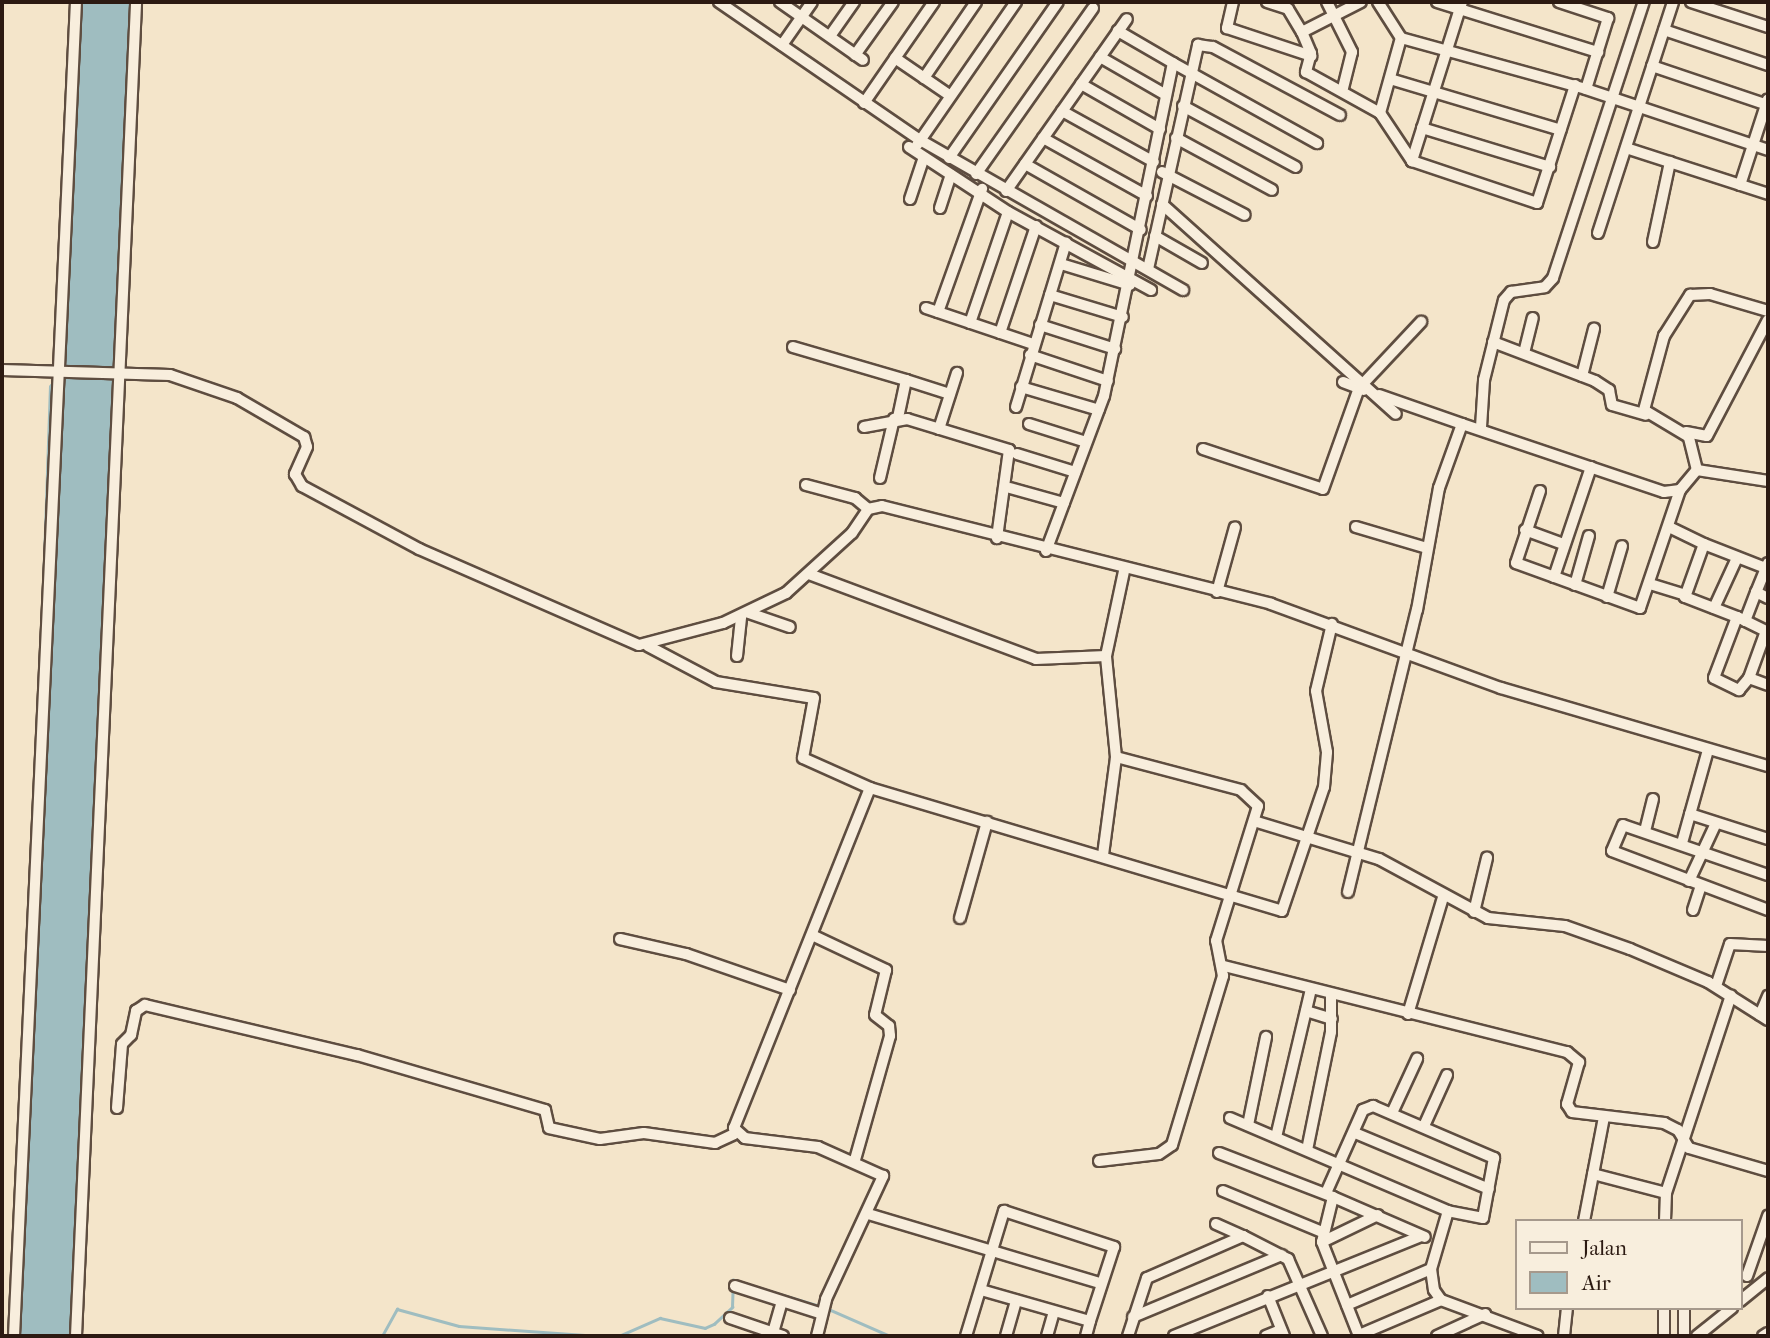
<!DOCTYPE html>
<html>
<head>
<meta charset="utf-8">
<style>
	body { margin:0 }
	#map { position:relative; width:1770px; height:1338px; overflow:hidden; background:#f4e5ca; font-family:"IM FELL French Canon",serif }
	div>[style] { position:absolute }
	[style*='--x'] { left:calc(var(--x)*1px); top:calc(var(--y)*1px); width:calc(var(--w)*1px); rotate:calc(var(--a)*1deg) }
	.water>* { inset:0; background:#9fbdc0 }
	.stream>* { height:2.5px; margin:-1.25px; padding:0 1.25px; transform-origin:1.25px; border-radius:1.25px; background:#9fbdc0 }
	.roads { filter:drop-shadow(2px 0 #5e4d40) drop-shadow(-2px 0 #5e4d40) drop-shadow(0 2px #5e4d40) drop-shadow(0 -2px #5e4d40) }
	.minor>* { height:10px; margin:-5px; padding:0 5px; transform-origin:5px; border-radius:5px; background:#f8eedd }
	span { translate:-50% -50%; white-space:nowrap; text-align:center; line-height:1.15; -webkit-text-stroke:5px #f8eedd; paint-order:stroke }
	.frame { position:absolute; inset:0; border:4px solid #2c1a12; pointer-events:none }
	.legend { position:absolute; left:1515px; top:1219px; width:228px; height:91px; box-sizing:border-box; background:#f8eedd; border:2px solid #a6998c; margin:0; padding:9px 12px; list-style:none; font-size:21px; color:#2c1a12 }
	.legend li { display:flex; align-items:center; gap:14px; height:35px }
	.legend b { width:35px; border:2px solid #a6998c }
</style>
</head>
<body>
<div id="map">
	<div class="water">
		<div style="clip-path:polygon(75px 2px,136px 2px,76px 1336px,16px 1336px,49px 386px,59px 374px)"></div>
	</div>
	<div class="stream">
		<div style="--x:826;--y:1308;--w:70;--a:23.6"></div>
		<div style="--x:382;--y:1336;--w:31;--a:-61"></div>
		<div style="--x:397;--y:1309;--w:64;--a:15.3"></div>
		<div style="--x:459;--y:1326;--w:140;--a:4.1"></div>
		<div style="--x:619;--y:1336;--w:45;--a:-23.7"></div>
		<div style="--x:660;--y:1318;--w:46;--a:12.5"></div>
		<div style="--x:705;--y:1328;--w:10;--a:-24"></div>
		<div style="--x:714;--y:1324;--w:25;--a:-43"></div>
		<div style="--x:732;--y:1307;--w:27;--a:-88"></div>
		<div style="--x:733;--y:1280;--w:91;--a:16.6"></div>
	</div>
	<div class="roads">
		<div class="minor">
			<div style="--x:719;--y:2;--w:244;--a:34.5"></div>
			<div style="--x:920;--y:140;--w:303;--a:29.7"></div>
			<div style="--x:780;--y:2;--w:101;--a:34.9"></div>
			<div style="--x:1233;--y:2;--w:27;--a:103"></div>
			<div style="--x:1227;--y:28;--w:89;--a:18.4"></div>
			<div style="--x:1267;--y:2;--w:22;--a:18"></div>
			<div style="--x:1288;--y:9;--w:27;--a:59"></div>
			<div style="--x:1302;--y:32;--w:23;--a:67"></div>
			<div style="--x:1311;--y:53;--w:20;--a:105"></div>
			<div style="--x:1306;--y:72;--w:85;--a:29"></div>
			<div style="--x:1380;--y:113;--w:58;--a:56.3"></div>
			<div style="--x:1327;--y:2;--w:56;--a:63.4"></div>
			<div style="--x:1352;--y:52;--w:37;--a:104"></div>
			<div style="--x:1378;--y:2;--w:43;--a:57.4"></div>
			<div style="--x:1401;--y:38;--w:192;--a:15.4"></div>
			<div style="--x:1586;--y:89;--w:192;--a:18.5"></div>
			<div style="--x:1437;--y:2;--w:169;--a:17.3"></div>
			<div style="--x:1462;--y:2;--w:167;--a:107.5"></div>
			<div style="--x:1412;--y:161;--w:132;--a:18.6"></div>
			<div style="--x:1537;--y:203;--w:124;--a:-72.1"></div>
			<div style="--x:1559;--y:2;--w:52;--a:18.1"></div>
			<div style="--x:1608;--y:18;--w:74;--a:107.2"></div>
			<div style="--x:1691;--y:2;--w:81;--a:18"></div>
			<div style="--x:1664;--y:30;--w:110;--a:18.6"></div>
			<div style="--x:1302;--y:32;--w:66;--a:-27"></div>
			<div style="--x:830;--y:36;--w:42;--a:-54.8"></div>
			<div style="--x:782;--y:45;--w:52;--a:-55.1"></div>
			<div style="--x:855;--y:55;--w:65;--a:-54.4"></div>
			<div style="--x:1100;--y:57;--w:76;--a:29.9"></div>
			<div style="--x:895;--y:58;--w:65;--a:34.4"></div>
			<div style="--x:1173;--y:63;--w:165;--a:29.1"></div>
			<div style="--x:1652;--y:66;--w:122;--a:18.6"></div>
			<div style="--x:924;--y:78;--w:92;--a:-55.6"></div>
			<div style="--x:1390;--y:79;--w:178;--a:16.6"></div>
			<div style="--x:1081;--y:84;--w:91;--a:29.7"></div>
			<div style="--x:864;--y:103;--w:123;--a:-55.3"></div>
			<div style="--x:1183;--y:106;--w:128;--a:28.4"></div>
			<div style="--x:1062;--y:111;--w:105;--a:29"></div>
			<div style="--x:1380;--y:113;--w:78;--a:-74.4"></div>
			<div style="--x:1422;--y:128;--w:134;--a:16.9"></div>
			<div style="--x:1043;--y:138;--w:119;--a:29.1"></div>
			<div style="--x:1176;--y:138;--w:109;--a:28.4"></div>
			<div style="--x:917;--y:145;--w:174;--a:-55.3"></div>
			<div style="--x:909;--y:147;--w:118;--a:33.3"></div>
			<div style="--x:1008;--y:212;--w:163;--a:28.6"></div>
			<div style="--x:1626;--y:148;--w:149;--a:17.9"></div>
			<div style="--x:949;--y:158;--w:190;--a:-55.1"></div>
			<div style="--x:1025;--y:164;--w:133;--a:29.6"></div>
			<div style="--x:1162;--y:172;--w:93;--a:27.4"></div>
			<div style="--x:976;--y:174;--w:203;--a:-54.8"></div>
			<div style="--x:1740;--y:185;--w:90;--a:-72"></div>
			<div style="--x:1006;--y:191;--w:210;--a:-54.9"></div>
			<div style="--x:910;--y:199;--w:44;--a:-71.6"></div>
			<div style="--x:1162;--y:204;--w:314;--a:41.9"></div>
			<div style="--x:940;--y:208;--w:35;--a:-72"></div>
			<div style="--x:1598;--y:233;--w:243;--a:-72"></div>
			<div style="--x:1155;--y:236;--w:54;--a:29.9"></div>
			<div style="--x:1653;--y:242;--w:82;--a:-78"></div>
			<div style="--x:1061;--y:264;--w:72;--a:16.9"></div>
			<div style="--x:1148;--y:269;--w:230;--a:-77.4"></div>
			<div style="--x:1198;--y:45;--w:15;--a:8"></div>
			<div style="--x:1213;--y:47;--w:144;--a:28.2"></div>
			<div style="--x:1050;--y:295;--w:76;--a:16.8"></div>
			<div style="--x:926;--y:308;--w:113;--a:18.6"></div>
			<div style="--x:938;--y:312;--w:131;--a:-70.3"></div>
			<div style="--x:970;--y:323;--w:117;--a:-71.1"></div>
			<div style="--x:1040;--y:325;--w:79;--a:17.7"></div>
			<div style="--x:1000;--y:333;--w:113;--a:-71.4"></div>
			<div style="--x:1493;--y:342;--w:109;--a:20.9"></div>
			<div style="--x:1595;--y:381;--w:17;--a:33"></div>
			<div style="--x:1609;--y:390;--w:15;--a:79"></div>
			<div style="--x:1612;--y:405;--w:35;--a:16"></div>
			<div style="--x:793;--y:347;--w:118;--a:16.3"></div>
			<div style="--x:906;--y:380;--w:39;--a:102"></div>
			<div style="--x:1524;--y:353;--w:36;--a:-76"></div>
			<div style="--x:1030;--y:355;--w:82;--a:18.4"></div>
			<div style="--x:2;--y:370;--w:168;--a:1.7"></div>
			<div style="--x:170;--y:375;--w:71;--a:18.9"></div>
			<div style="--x:237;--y:398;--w:78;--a:30.2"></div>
			<div style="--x:304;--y:437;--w:10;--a:73"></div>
			<div style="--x:307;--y:447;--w:30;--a:114"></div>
			<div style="--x:295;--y:474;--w:14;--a:60"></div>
			<div style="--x:302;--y:486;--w:133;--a:28.3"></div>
			<div style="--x:419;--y:549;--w:240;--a:23.6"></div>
			<div style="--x:639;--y:645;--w:87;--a:-14.7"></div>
			<div style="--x:723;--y:623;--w:70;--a:-25.5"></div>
			<div style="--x:786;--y:593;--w:89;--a:-42.3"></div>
			<div style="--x:852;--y:533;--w:29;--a:-56"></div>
			<div style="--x:868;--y:509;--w:14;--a:-12"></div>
			<div style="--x:882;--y:506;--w:401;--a:14.1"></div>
			<div style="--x:1271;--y:604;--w:245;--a:20.1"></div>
			<div style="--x:1501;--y:688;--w:278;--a:16.3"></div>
			<div style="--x:1582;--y:376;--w:49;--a:-75.7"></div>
			<div style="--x:906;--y:380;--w:46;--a:17.7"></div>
			<div style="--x:1343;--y:382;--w:22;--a:21"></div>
			<div style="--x:1021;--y:387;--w:81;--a:16.4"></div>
			<div style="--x:1379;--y:395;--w:88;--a:19.3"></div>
			<div style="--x:1016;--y:407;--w:172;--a:-73.1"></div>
			<div style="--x:1029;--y:424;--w:60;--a:17.5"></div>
			<div style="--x:864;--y:427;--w:44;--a:-10.5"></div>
			<div style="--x:907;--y:419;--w:107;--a:16.9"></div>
			<div style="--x:1009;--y:450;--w:89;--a:97.8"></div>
			<div style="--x:1481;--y:427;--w:47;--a:-86.3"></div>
			<div style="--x:1484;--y:380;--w:82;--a:-76"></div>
			<div style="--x:1504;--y:300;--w:11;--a:-49"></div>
			<div style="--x:1511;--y:292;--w:34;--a:-8"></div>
			<div style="--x:1545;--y:287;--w:12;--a:-48"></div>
			<div style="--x:1553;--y:278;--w:291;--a:-71.8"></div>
			<div style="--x:939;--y:429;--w:59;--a:-72.2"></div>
			<div style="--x:1686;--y:432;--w:21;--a:11"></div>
			<div style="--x:1707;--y:436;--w:131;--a:-62.3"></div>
			<div style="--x:1203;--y:449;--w:126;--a:18.4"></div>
			<div style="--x:1323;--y:489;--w:107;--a:-70.4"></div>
			<div style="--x:1359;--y:388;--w:91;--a:-46.8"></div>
			<div style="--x:1017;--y:454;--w:61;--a:17.2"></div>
			<div style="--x:1697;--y:470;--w:34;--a:-104"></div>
			<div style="--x:1689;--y:437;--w:52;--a:-149"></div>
			<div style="--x:1644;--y:410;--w:77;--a:-74.9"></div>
			<div style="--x:1664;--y:336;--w:49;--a:-57.6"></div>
			<div style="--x:1690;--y:295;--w:20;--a:-3"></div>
			<div style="--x:1710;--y:294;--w:60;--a:16.3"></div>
			<div style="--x:880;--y:478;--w:61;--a:-76.7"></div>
			<div style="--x:806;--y:485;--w:51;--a:14.9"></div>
			<div style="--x:855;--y:498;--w:17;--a:40"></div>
			<div style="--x:1010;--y:488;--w:56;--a:15.5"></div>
			<div style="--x:1540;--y:491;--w:76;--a:108.4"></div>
			<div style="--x:1516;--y:563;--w:132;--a:19.9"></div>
			<div style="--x:1640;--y:608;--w:125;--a:-71.3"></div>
			<div style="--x:1356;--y:527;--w:74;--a:16.5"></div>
			<div style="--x:1669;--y:527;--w:39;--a:26"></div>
			<div style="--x:1525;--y:530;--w:40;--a:20.2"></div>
			<div style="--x:1046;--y:551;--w:165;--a:-69.5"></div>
			<div style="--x:1104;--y:396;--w:340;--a:-78.3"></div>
			<div style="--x:1173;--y:63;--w:64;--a:-149.8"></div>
			<div style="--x:1768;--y:563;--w:31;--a:112"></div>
			<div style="--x:1756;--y:592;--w:13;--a:27"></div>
			<div style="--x:809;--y:574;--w:242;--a:20.5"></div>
			<div style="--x:1036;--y:659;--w:70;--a:-2.5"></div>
			<div style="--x:1554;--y:577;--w:116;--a:-71.4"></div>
			<div style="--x:1650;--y:584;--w:34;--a:17"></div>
			<div style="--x:1575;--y:585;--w:51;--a:-74.1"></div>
			<div style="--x:1217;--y:592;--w:67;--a:-74.5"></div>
			<div style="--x:1607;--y:597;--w:53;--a:-73.6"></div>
			<div style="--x:1714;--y:608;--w:55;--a:-65.3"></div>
			<div style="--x:749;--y:613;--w:43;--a:18.9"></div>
			<div style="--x:1737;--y:617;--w:56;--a:-159"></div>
			<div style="--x:1685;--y:597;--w:56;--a:-70.3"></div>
			<div style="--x:1704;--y:544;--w:63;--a:21.3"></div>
			<div style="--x:1745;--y:621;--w:31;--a:-69"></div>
			<div style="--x:1768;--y:632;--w:34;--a:-154"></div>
			<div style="--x:1737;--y:617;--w:65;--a:110.7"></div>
			<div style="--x:1714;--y:678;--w:28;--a:26"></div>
			<div style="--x:1739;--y:690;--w:16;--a:-50"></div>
			<div style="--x:1749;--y:678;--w:20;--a:20"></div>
			<div style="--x:648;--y:646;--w:77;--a:27.9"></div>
			<div style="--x:716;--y:682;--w:99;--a:9.3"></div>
			<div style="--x:814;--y:698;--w:61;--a:100.4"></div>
			<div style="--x:803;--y:758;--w:73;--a:24.1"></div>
			<div style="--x:737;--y:656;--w:39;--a:-84"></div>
			<div style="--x:1749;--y:678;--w:50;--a:-70.1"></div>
			<div style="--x:1690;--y:814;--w:82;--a:17.8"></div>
			<div style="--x:1257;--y:822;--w:127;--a:16.9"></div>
			<div style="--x:1379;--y:859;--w:124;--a:28.4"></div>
			<div style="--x:1488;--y:918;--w:77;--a:5.9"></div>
			<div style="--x:1565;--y:926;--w:69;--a:19.5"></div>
			<div style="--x:1630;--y:949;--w:85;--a:22.9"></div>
			<div style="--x:1708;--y:982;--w:71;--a:32.3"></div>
			<div style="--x:1645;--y:831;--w:33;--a:-76"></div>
			<div style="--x:1682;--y:843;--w:97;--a:-74.4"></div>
			<div style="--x:1103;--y:855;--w:99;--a:-82.4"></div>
			<div style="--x:1768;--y:875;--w:153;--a:-161"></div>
			<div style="--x:1623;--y:825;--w:28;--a:113"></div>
			<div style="--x:1612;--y:851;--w:167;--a:20.7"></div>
			<div style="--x:1689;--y:881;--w:64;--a:-65"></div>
			<div style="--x:1348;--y:892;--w:290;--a:-76.3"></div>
			<div style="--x:1417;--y:610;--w:124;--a:-79.8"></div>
			<div style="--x:1439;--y:488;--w:68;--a:-70.2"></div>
			<div style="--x:1462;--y:424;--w:213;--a:18.6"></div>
			<div style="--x:1664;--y:492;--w:16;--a:-7"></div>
			<div style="--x:1680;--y:490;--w:26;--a:-50"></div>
			<div style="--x:1697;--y:470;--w:72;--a:8.8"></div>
			<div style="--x:1693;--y:910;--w:25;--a:-72"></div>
			<div style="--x:1474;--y:912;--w:56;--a:-76.5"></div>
			<div style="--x:960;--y:918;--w:100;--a:-74.3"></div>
			<div style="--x:812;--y:935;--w:82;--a:25.3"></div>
			<div style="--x:886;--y:970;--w:46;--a:103.7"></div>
			<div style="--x:875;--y:1015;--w:18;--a:38"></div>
			<div style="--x:889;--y:1026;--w:10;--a:84"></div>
			<div style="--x:890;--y:1036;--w:129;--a:105.8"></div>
			<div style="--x:620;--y:939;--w:68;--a:12.8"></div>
			<div style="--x:686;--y:954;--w:110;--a:19.1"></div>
			<div style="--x:1224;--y:966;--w:354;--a:14.1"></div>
			<div style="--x:1567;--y:1052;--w:16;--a:40"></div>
			<div style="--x:1579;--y:1062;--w:44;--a:105.9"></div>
			<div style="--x:1567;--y:1104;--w:9;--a:58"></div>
			<div style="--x:1572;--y:1112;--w:93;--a:6.8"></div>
			<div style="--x:1664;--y:1123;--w:16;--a:27"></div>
			<div style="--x:1678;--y:1130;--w:21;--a:59"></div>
			<div style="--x:1689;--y:1148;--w:82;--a:16.2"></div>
			<div style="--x:1716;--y:986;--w:44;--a:-71.6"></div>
			<div style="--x:1730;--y:944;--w:38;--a:3"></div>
			<div style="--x:1306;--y:1011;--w:27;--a:17"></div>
			<div style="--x:1408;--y:1014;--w:122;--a:-73.3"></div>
			<div style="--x:1760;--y:1015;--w:21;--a:-67"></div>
			<div style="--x:117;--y:1108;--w:64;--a:-85.5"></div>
			<div style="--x:122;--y:1044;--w:13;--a:-45"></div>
			<div style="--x:131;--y:1035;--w:25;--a:-78"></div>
			<div style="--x:136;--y:1011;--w:11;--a:-34"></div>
			<div style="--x:145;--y:1005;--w:218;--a:13.3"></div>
			<div style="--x:357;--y:1055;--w:196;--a:16.3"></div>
			<div style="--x:545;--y:1110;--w:18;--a:77"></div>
			<div style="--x:549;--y:1128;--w:52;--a:12.2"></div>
			<div style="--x:600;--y:1139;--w:44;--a:-7.8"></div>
			<div style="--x:644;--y:1133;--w:72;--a:8"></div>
			<div style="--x:715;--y:1143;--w:21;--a:-25"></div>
			<div style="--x:1392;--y:1113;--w:60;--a:-65.2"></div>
			<div style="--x:1230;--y:1118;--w:237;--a:23.1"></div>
			<div style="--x:1448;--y:1211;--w:60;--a:106.3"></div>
			<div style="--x:1431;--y:1269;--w:21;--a:82"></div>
			<div style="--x:1434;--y:1290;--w:12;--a:55"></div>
			<div style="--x:1441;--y:1300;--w:103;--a:20.4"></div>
			<div style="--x:1248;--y:1125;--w:90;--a:-78.4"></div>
			<div style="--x:1424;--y:1126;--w:56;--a:-65.7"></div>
			<div style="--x:1355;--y:1133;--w:145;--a:22.7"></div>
			<div style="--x:1276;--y:1137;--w:152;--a:-76.7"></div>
			<div style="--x:1307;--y:1150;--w:120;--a:-78.5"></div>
			<div style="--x:1331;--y:1032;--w:37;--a:-90"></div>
			<div style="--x:1219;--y:1153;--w:122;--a:21.1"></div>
			<div style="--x:1333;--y:1197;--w:46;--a:103.7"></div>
			<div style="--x:1322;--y:1242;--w:101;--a:68.5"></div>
			<div style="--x:1099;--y:1161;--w:60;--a:-6.7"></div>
			<div style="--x:1159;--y:1154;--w:16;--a:-35"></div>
			<div style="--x:1172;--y:1145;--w:177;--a:-73.2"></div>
			<div style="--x:1223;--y:976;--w:36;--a:-101"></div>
			<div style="--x:1216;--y:941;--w:141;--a:-72.7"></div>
			<div style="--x:1258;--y:806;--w:23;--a:-137"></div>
			<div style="--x:1241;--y:790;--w:129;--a:-165.2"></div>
			<div style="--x:1116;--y:757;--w:101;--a:-95.7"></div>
			<div style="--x:1106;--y:656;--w:87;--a:-78"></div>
			<div style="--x:1593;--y:1174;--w:75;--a:14.6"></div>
			<div style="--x:1223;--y:1191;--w:107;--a:22.5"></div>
			<div style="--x:1326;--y:1193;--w:91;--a:-66"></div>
			<div style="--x:1363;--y:1110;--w:11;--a:-22"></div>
			<div style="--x:1373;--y:1106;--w:132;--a:23.3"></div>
			<div style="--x:1494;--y:1158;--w:61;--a:100.4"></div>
			<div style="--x:1483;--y:1218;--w:36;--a:-169"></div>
			<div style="--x:1333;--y:1197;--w:100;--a:23.5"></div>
			<div style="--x:868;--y:1214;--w:242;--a:16.6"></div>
			<div style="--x:1584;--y:1221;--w:106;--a:-79.1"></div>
			<div style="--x:1665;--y:1221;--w:28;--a:-88"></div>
			<div style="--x:1666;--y:1193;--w:208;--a:-71.8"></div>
			<div style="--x:1216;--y:1224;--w:30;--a:24"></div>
			<div style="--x:1322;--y:1242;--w:62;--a:-25.7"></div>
			<div style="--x:1747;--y:1276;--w:64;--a:-70.7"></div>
			<div style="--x:735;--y:1286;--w:91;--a:17.8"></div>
			<div style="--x:981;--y:1290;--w:113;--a:15.9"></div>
			<div style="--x:1090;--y:1321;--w:16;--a:105"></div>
			<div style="--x:1268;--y:1296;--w:43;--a:68.2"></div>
			<div style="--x:1740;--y:1301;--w:36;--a:-39"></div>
			<div style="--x:1347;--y:1305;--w:91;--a:-23.2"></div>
			<div style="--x:1664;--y:1308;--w:28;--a:90"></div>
			<div style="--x:1133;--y:1317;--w:161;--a:-22.6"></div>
			<div style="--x:730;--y:1318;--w:56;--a:18.8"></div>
			<div style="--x:1359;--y:1335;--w:89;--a:-23.1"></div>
			<div style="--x:14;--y:1336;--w:1335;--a:-87.34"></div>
			<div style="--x:76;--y:1336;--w:1335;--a:-87.42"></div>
			<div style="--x:772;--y:1336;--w:35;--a:-74"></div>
			<div style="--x:817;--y:1336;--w:38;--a:-76"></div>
			<div style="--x:826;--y:1299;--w:136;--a:-65.1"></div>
			<div style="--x:883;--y:1176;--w:71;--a:-156"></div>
			<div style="--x:818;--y:1147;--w:74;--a:-173"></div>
			<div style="--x:745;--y:1138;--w:15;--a:-138"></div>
			<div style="--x:734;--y:1128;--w:366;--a:-68.2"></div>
			<div style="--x:870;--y:788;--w:430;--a:16.6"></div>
			<div style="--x:1282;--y:911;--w:131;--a:-71.3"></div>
			<div style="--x:1324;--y:787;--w:35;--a:-85"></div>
			<div style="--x:1327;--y:752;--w:62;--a:-100.2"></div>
			<div style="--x:1316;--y:691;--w:69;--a:-76.6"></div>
			<div style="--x:966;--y:1336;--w:131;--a:-73.1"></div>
			<div style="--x:1004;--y:1211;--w:116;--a:18.1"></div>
			<div style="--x:1114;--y:1247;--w:78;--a:108"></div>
			<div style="--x:1006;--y:1336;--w:37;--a:-74"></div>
			<div style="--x:1047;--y:1336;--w:25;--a:-74"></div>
			<div style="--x:1128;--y:1336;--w:61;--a:-71.9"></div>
			<div style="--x:1147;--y:1278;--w:105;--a:-23.6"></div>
			<div style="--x:1243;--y:1236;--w:51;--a:27.1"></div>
			<div style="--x:1288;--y:1259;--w:84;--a:66.2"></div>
			<div style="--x:1174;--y:1336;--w:267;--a:-22"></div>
			<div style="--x:1266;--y:1336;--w:16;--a:-22"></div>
			<div style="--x:1437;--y:1336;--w:53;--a:-24.6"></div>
			<div style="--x:1564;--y:1336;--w:28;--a:-84"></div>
			<div style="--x:1684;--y:1336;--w:28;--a:-90"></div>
			<div style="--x:1697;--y:1336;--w:45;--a:-38.7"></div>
			<div style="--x:1763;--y:1336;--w:6;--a:-31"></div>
		</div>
	</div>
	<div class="frame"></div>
	<ul class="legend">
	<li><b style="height:9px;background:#f8eedd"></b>Jalan</li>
	<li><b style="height:19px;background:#9fbdc0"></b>Air</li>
	</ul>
</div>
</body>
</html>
